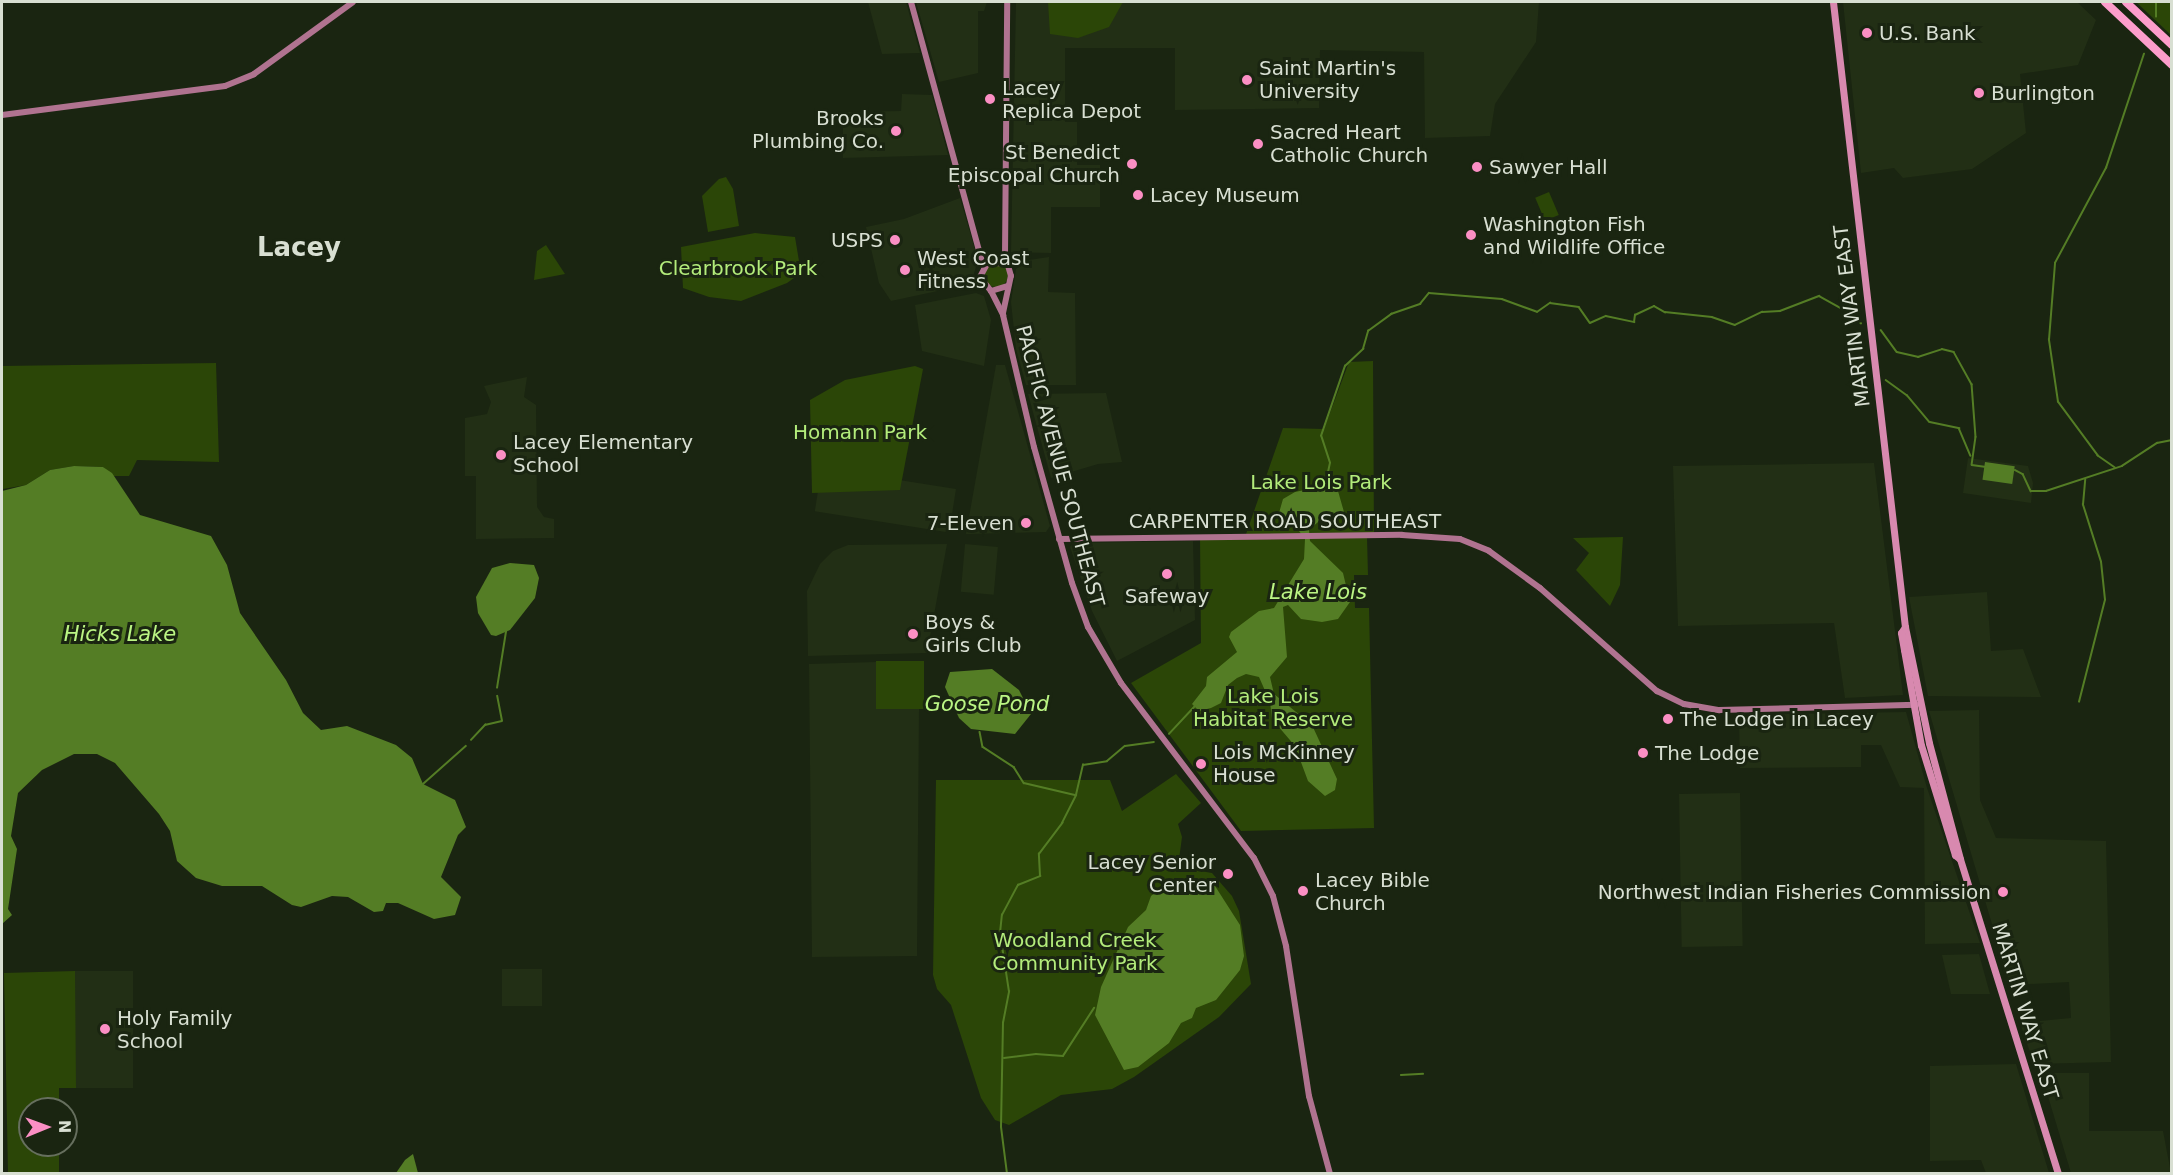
<!DOCTYPE html>
<html>
<head>
<meta charset="utf-8">
<style>
	body { margin:0 }
	#map { position:relative; width:2173px; height:1175px; overflow:hidden; background:#1a2511; font-family:"DejaVu Sans",sans-serif }
	div>[style] { position:absolute }
	[style*='--x'] { left:calc(var(--x)*1px); top:calc(var(--y)*1px); width:calc(var(--w)*1px); rotate:calc(var(--a)*1deg) }
	.built>* { inset:0; background:#222f15; transform-origin:0 0 }
	.green>* { inset:0; background:#2b4607; transform-origin:0 0 }
	.round { border-radius:50% }
	.water>* { inset:0; background:#547d25; transform-origin:0 0 }
	.stream>* { height:1.5px; margin:-0.75px; padding:0 0.75px; transform-origin:0.75px; border-radius:0.75px; background:#547d25 }
	.secondary>* { height:6px; margin:-3px; padding:0 3px; transform-origin:3px; border-radius:3px; background:#b07390 }
	.primary>* { height:7px; margin:-3.5px; padding:0 3.5px; transform-origin:3.5px; border-radius:3.5px; background:#d889af }
	.highway>* { height:8px; margin:-4px; padding:0 4px; transform-origin:4px; border-radius:4px; background:#fc9dcb }
	.dots>* { width:16px; height:16px; translate:-50% -50%; box-sizing:border-box; border:3px solid #1a2511; border-radius:50% }
	span { translate:-50% -50%; white-space:nowrap; text-align:center; line-height:1.15; -webkit-text-stroke:6px #1a2511; paint-order:stroke }
	.poi-label { font-size:20px; color:#d8dfd2 }
	.left { translate:0 -50%; text-align:left }
	.right { translate:-100% -50%; text-align:right }
	.park-label { font-size:20px; color:#b3ec7b }
	.street-label { font-size:20px; color:#d8dfd2 }
	.water-label { font-size:21px; color:#bbf584; font-style:italic }
	.district-label { font-size:26px; color:#d8dfd2; font-weight:700 }
	.frame { position:absolute; inset:0; border:3px solid #d8dfd2; pointer-events:none }
	.north { position:absolute; left:18px; top:1097px; width:60px; height:60px; box-sizing:border-box; background:#1a2511; border:2px solid #666f5e; border-radius:50%; rotate:89deg; font-size:16px; font-weight:700; line-height:24px; text-align:center; color:#d8dfd2 }
	.north::after { content:''; display:block; margin:auto; width:21px; height:27px; background:#fb8fc4; clip-path:polygon(50% 0,100% 100%,50% 72%,0 100%) }
</style>
</head>
<body>
<div id="map">
	<div class="built">
		<div style="clip-path:polygon(868px 2px,906px 2px,920px 53px,882px 54px)"></div>
		<div style="clip-path:polygon(916px 2px,987px 2px,984px 11px,978px 11px,978px 73px,939px 82px)"></div>
		<div style="clip-path:polygon(1016px 2px,1539px 2px,1536px 42px,1495px 104px,1490px 136px,1425px 138px,1424px 52px,1320px 50px,1319px 108px,1175px 110px,1175px 48px,1065px 48px,1065px 122px,1077px 122px,1077px 165px,1100px 165px,1100px 207px,1051px 207px,1051px 253px,1011px 252px)"></div>
		<div style="clip-path:polygon(1843px 2px,2077px 2px,2096px 20px,2078px 65px,2020px 74px,2026px 133px,1972px 169px,1903px 178px,1894px 168px,1861px 173px)"></div>
		<div style="clip-path:polygon(902px 94px,932px 95px,948px 155px,843px 158px,843px 112px,901px 111px)"></div>
		<div style="clip-path:polygon(960px 198px,978px 260px,973px 277px,961px 286px,891px 301px,879px 283px,866px 227px,904px 219px)"></div>
		<div style="clip-path:polygon(1049px 257px,1048px 292px,1075px 293px,1076px 385px,1026px 385px,1016px 349px,1011px 302px,1016px 269px,1029px 260px)"></div>
		<div style="clip-path:polygon(976px 293px,984px 296px,991px 320px,984px 366px,922px 351px,915px 305px)"></div>
		<div style="clip-path:polygon(996px 365px,1005px 365px,1050px 526px,1046px 532px,966px 534px)"></div>
		<div style="clip-path:polygon(527px 377px,524px 397px,536px 405px,537px 507px,544px 517px,554px 519px,554px 538px,476px 539px,476px 476px,465px 476px,465px 418px,487px 414px,491px 402px,484px 386px)"></div>
		<div style="clip-path:polygon(1106px 393px,1122px 462px,1098px 464px,1051px 478px,1028px 394px)"></div>
		<div style="clip-path:polygon(1968px 458px,2028px 466px,2033px 483px,2031px 503px,1963px 493px)"></div>
		<div style="clip-path:polygon(1874px 463px,1903px 695px,1845px 698px,1834px 623px,1678px 626px,1673px 466px)"></div>
		<div style="left:956px;top:489px;width:44px;height:136px;rotate:99deg"></div>
		<div style="clip-path:polygon(1193px 541px,1195px 620px,1117px 661px,1092px 611px,1070px 547px,1073px 543px)"></div>
		<div style="clip-path:polygon(947px 544px,927px 653px,808px 656px,807px 591px,820px 564px,833px 551px,848px 545px)"></div>
		<div style="left:965px;top:544px;width:33px;height:48px;rotate:5deg"></div>
		<div style="clip-path:polygon(1987px 592px,1991px 651px,2023px 649px,2041px 697px,1928px 696px,1909px 597px)"></div>
		<div style="clip-path:polygon(876px 662px,877px 709px,919px 709px,917px 956px,812px 957px,809px 664px)"></div>
		<div style="clip-path:polygon(1979px 710px,1980px 800px,1996px 838px,2106px 841px,2111px 1062px,2034px 1064px,2020px 1023px,2071px 1018px,2069px 982px,2010px 985px,1929px 711px)"></div>
		<div style="clip-path:polygon(1906px 712px,1927px 788px,1980px 943px,1925px 944px,1924px 788px,1900px 787px,1881px 745px,1861px 745px,1861px 767px,1740px 768px,1739px 715px)"></div>
		<div style="left:1740px;top:793px;width:153px;height:61px;rotate:89deg"></div>
		<div style="clip-path:polygon(1979px 954px,1990px 994px,1951px 994px,1942px 955px)"></div>
		<div style="left:502px;top:969px;width:40px;height:37px"></div>
		<div style="left:75px;top:971px;width:58px;height:117px"></div>
		<div style="clip-path:polygon(2016px 1064px,2049px 1173px,1986px 1173px,1981px 1160px,1930px 1161px,1930px 1066px)"></div>
		<div style="clip-path:polygon(2041px 1073px,2089px 1073px,2089px 1131px,2163px 1131px,2171px 1173px,2071px 1173px)"></div>
	</div>
	<div class="green">
		<div style="clip-path:polygon(1048px 2px,1123px 2px,1109px 27px,1078px 38px,1050px 34px)"></div>
		<div style="clip-path:polygon(2136px 2px,2171px 2px,2171px 35px)"></div>
		<div style="clip-path:polygon(726px 177px,733px 189px,739px 226px,708px 232px,702px 196px,719px 179px)"></div>
		<div style="left:1549px;top:192px;width:25px;height:15px;rotate:67deg"></div>
		<div style="clip-path:polygon(755px 233px,795px 237px,801px 273px,787px 283px,741px 301px,709px 297px,683px 288px,681px 247px)"></div>
		<div style="clip-path:polygon(546px 245px,565px 274px,534px 280px,537px 251px)"></div>
		<div class="round" style="left:984px;top:263px;width:24px;height:24px"></div>
		<div style="clip-path:polygon(1373px 361px,1374px 535px,1367px 537px,1368px 575px,1354px 575px,1355px 608px,1369px 608px,1374px 828px,1241px 831px,1131px 683px,1201px 643px,1200px 537px,1245px 537px,1283px 428px,1324px 429px,1349px 362px)"></div>
		<div style="clip-path:polygon(216px 363px,219px 462px,137px 460px,129px 476px,113px 476px,103px 467px,74px 466px,50px 470px,26px 485px,3px 489px,2px 366px)"></div>
		<div style="clip-path:polygon(915px 366px,923px 369px,900px 490px,812px 493px,810px 400px,845px 380px)"></div>
		<div style="clip-path:polygon(1623px 537px,1620px 585px,1610px 606px,1576px 570px,1589px 553px,1573px 538px)"></div>
		<div style="left:924px;top:661px;width:48px;height:48px;rotate:90deg"></div>
		<div style="clip-path:polygon(1176px 774px,1201px 803px,1178px 824px,1182px 837px,1178px 867px,1212px 873px,1232px 896px,1239px 911px,1251px 984px,1219px 1017px,1134px 1077px,1112px 1089px,1061px 1095px,1009px 1125px,995px 1120px,981px 1098px,951px 1005px,937px 989px,933px 975px,936px 780px,1110px 780px,1122px 811px)"></div>
		<div style="clip-path:polygon(75px 971px,76px 1088px,59px 1088px,59px 1109px,30px 1109px,30px 1145px,59px 1145px,59px 1173px,8px 1173px,4px 973px)"></div>
	</div>
	<div class="water">
		<div style="left:1985px;top:462px;width:30px;height:18px;rotate:8deg"></div>
		<div style="clip-path:polygon(74px 466px,103px 467px,112px 473px,140px 515px,211px 536px,227px 565px,240px 613px,286px 680px,303px 713px,321px 730px,347px 726px,396px 745px,412px 758px,423px 784px,455px 800px,466px 827px,458px 835px,441px 877px,461px 897px,455px 915px,434px 919px,398px 903px,386px 903px,383px 911px,374px 912px,348px 897px,332px 896px,301px 907px,292px 905px,262px 886px,222px 886px,196px 878px,177px 861px,170px 831px,159px 814px,115px 763px,97px 754px,74px 754px,42px 770px,18px 793px,11px 836px,17px 849px,8px 909px,12px 915px,2px 924px,2px 491px,26px 485px,50px 470px)"></div>
		<div style="clip-path:polygon(1327px 477px,1336px 484px,1344px 512px,1326px 515px,1309px 530px,1310px 541px,1343px 573px,1350px 602px,1338px 619px,1322px 622px,1301px 619px,1288px 605px,1283px 607px,1287px 657px,1270px 677px,1274px 694px,1312px 725px,1337px 779px,1335px 790px,1325px 796px,1308px 781px,1295px 746px,1272px 719px,1270px 702px,1259px 677px,1246px 674px,1237px 678px,1228px 685px,1221px 703px,1211px 708px,1199px 711px,1192px 704px,1206px 686px,1207px 677px,1237px 652px,1229px 637px,1231px 632px,1259px 611px,1274px 608px,1304px 559px,1305px 539px,1299px 531px,1284px 523px,1279px 513px,1283px 499px,1295px 492px,1319px 487px)"></div>
		<div style="clip-path:polygon(510px 563px,534px 565px,539px 578px,535px 598px,510px 630px,496px 636px,491px 635px,478px 613px,476px 597px,492px 568px)"></div>
		<div style="clip-path:polygon(992px 669px,1019px 690px,1031px 714px,1015px 734px,971px 729px,959px 718px,945px 687px,950px 672px)"></div>
		<div style="clip-path:polygon(1191px 878px,1215px 886px,1240px 925px,1244px 956px,1240px 970px,1216px 1000px,1196px 1008px,1192px 1018px,1181px 1023px,1169px 1043px,1138px 1067px,1124px 1070px,1095px 1015px,1101px 987px,1128px 927px,1146px 910px,1151px 896px,1161px 888px)"></div>
		<div style="clip-path:polygon(413px 1154px,418px 1173px,396px 1173px,405px 1160px)"></div>
	</div>
	<div class="stream">
		<div style="--x:2156;--y:17;--w:15;--a:-90"></div>
		<div style="--x:1881;--y:330;--w:27;--a:54"></div>
		<div style="--x:1897;--y:352;--w:22;--a:13"></div>
		<div style="--x:1918;--y:357;--w:25;--a:-18"></div>
		<div style="--x:1942;--y:349;--w:12;--a:14"></div>
		<div style="--x:1954;--y:352;--w:37;--a:61"></div>
		<div style="--x:1972;--y:384;--w:53;--a:85.7"></div>
		<div style="--x:1976;--y:437;--w:28;--a:98"></div>
		<div style="--x:1972;--y:465;--w:14;--a:8"></div>
		<div style="--x:1862;--y:376;--w:6;--a:0"></div>
		<div style="--x:1886;--y:380;--w:26;--a:36"></div>
		<div style="--x:1907;--y:395;--w:35;--a:50"></div>
		<div style="--x:1930;--y:422;--w:30;--a:12"></div>
		<div style="--x:1959;--y:428;--w:30;--a:67"></div>
		<div style="--x:2115;--y:468;--w:21;--a:-145"></div>
		<div style="--x:2098;--y:456;--w:67;--a:-126.5"></div>
		<div style="--x:2058;--y:402;--w:63;--a:-98.3"></div>
		<div style="--x:2049;--y:340;--w:77;--a:-85.5"></div>
		<div style="--x:2055;--y:263;--w:108;--a:-61.8"></div>
		<div style="--x:2106;--y:168;--w:120;--a:-71.6"></div>
		<div style="--x:2015;--y:470;--w:9;--a:27"></div>
		<div style="--x:2023;--y:474;--w:19;--a:65"></div>
		<div style="--x:2031;--y:491;--w:15;--a:0"></div>
		<div style="--x:2046;--y:491;--w:80;--a:-18.2"></div>
		<div style="--x:2122;--y:466;--w:42;--a:-33.3"></div>
		<div style="--x:2157;--y:443;--w:15;--a:-11"></div>
		<div style="--x:1327;--y:477;--w:14;--a:-78"></div>
		<div style="--x:1330;--y:463;--w:28;--a:-108"></div>
		<div style="--x:1321;--y:436;--w:74;--a:-71.1"></div>
		<div style="--x:1345;--y:366;--w:25;--a:-43"></div>
		<div style="--x:1363;--y:349;--w:19;--a:-74"></div>
		<div style="--x:1368;--y:331;--w:29;--a:-36"></div>
		<div style="--x:1391;--y:314;--w:31;--a:-19"></div>
		<div style="--x:1420;--y:304;--w:14;--a:-51"></div>
		<div style="--x:1429;--y:293;--w:73;--a:4.7"></div>
		<div style="--x:1502;--y:299;--w:37;--a:20"></div>
		<div style="--x:1537;--y:312;--w:16;--a:-35"></div>
		<div style="--x:1550;--y:303;--w:29;--a:8"></div>
		<div style="--x:1579;--y:307;--w:19;--a:55"></div>
		<div style="--x:1590;--y:323;--w:17;--a:-24"></div>
		<div style="--x:1606;--y:316;--w:29;--a:12"></div>
		<div style="--x:1634;--y:322;--w:7;--a:-82"></div>
		<div style="--x:1635;--y:315;--w:21;--a:-25"></div>
		<div style="--x:1654;--y:306;--w:13;--a:29"></div>
		<div style="--x:1665;--y:312;--w:47;--a:6.1"></div>
		<div style="--x:1712;--y:317;--w:24;--a:19"></div>
		<div style="--x:1735;--y:325;--w:30;--a:-26"></div>
		<div style="--x:1762;--y:312;--w:18;--a:-3"></div>
		<div style="--x:1780;--y:311;--w:42;--a:-21"></div>
		<div style="--x:1819;--y:296;--w:38;--a:29"></div>
		<div style="--x:1852;--y:314;--w:13;--a:45"></div>
		<div style="--x:497;--y:688;--w:57;--a:-80.9"></div>
		<div style="--x:2079;--y:702;--w:105;--a:-75.7"></div>
		<div style="--x:2105;--y:600;--w:38;--a:-96"></div>
		<div style="--x:2101;--y:562;--w:60;--a:-107.5"></div>
		<div style="--x:2083;--y:505;--w:25;--a:-85"></div>
		<div style="--x:980;--y:732;--w:15;--a:79"></div>
		<div style="--x:983;--y:747;--w:37;--a:33"></div>
		<div style="--x:1014;--y:767;--w:19;--a:58"></div>
		<div style="--x:1024;--y:783;--w:52;--a:13.2"></div>
		<div style="--x:1169;--y:734;--w:38;--a:-47"></div>
		<div style="--x:471;--y:740;--w:21;--a:-47"></div>
		<div style="--x:485;--y:725;--w:17;--a:-13"></div>
		<div style="--x:502;--y:721;--w:25;--a:-101"></div>
		<div style="--x:423;--y:784;--w:57;--a:-41.5"></div>
		<div style="--x:1004;--y:1058;--w:32;--a:-7"></div>
		<div style="--x:1036;--y:1054;--w:27;--a:4"></div>
		<div style="--x:1063;--y:1056;--w:57;--a:-57.1"></div>
		<div style="--x:1401;--y:1075;--w:22;--a:-3"></div>
		<div style="--x:1007;--y:1174;--w:47;--a:-97.3"></div>
		<div style="--x:1001;--y:1127;--w:104;--a:-88.9"></div>
		<div style="--x:1003;--y:1023;--w:32;--a:-79"></div>
		<div style="--x:1009;--y:992;--w:60;--a:-98.7"></div>
		<div style="--x:1000;--y:933;--w:18;--a:-84"></div>
		<div style="--x:1002;--y:915;--w:34;--a:-62"></div>
		<div style="--x:1018;--y:885;--w:24;--a:-22"></div>
		<div style="--x:1040;--y:876;--w:22;--a:-93"></div>
		<div style="--x:1039;--y:854;--w:39;--a:-53"></div>
		<div style="--x:1062;--y:823;--w:31;--a:-63"></div>
		<div style="--x:1076;--y:795;--w:31;--a:-77"></div>
		<div style="--x:1083;--y:765;--w:24;--a:-9"></div>
		<div style="--x:1107;--y:761;--w:23;--a:-40"></div>
		<div style="--x:1125;--y:746;--w:29;--a:-8"></div>
	</div>
	<div class="secondary">
		<div style="--x:911;--y:2;--w:274;--a:74.7"></div>
		<div style="--x:2;--y:115;--w:225;--a:-7.4"></div>
		<div style="--x:225;--y:86;--w:31;--a:-22"></div>
		<div style="--x:254;--y:74;--w:122;--a:-36"></div>
		<div style="--x:1006;--y:264;--w:18;--a:-174"></div>
		<div style="--x:988;--y:262;--w:17;--a:118"></div>
		<div style="--x:980;--y:277;--w:18;--a:52"></div>
		<div style="--x:991;--y:291;--w:17;--a:-17"></div>
		<div style="--x:991;--y:291;--w:27;--a:63"></div>
		<div style="--x:1003;--y:315;--w:136;--a:76.8"></div>
		<div style="--x:1034;--y:447;--w:141;--a:74.4"></div>
		<div style="--x:1072;--y:583;--w:47;--a:70"></div>
		<div style="--x:1088;--y:627;--w:65;--a:59.5"></div>
		<div style="--x:1121;--y:683;--w:220;--a:52.8"></div>
		<div style="--x:1254;--y:858;--w:42;--a:63.4"></div>
		<div style="--x:1273;--y:896;--w:52;--a:75.4"></div>
		<div style="--x:1286;--y:946;--w:152;--a:81.3"></div>
		<div style="--x:1309;--y:1096;--w:81;--a:74.9"></div>
		<div style="--x:1003;--y:313;--w:38;--a:-78"></div>
		<div style="--x:1011;--y:276;--w:22;--a:-106"></div>
		<div style="--x:1005;--y:255;--w:253;--a:-89.5"></div>
		<div style="--x:1059;--y:539;--w:343;--a:-0.7"></div>
		<div style="--x:1402;--y:535;--w:58;--a:3.9"></div>
		<div style="--x:1460;--y:539;--w:31;--a:22"></div>
		<div style="--x:1489;--y:551;--w:63;--a:36"></div>
		<div style="--x:1540;--y:588;--w:156;--a:41.4"></div>
		<div style="--x:1657;--y:691;--w:30;--a:26"></div>
		<div style="--x:1684;--y:704;--w:36;--a:10"></div>
		<div style="--x:1719;--y:710;--w:197;--a:-1.5"></div>
	</div>
	<div class="primary">
		<div style="--x:1833;--y:2;--w:629;--a:83.43"></div>
		<div style="--x:1905;--y:627;--w:118;--a:78.3"></div>
		<div style="--x:1929;--y:743;--w:120;--a:75"></div>
		<div style="--x:1960;--y:859;--w:330;--a:72.7"></div>
		<div style="--x:1905;--y:627;--w:7;--a:124"></div>
		<div style="--x:1901;--y:633;--w:17;--a:80"></div>
		<div style="--x:1904;--y:650;--w:97;--a:79.9"></div>
		<div style="--x:1921;--y:745;--w:115;--a:72.8"></div>
		<div style="--x:1955;--y:855;--w:6;--a:39"></div>
	</div>
	<div class="highway">
		<div style="--x:2105;--y:2;--w:92;--a:43.2"></div>
		<div style="--x:2126;--y:2;--w:63;--a:43.1"></div>
	</div>
	<div class="dots">
		<div style="left:1867px;top:33px;background:#fb8fc4"></div>
		<div style="left:1247px;top:80px;background:#fb8fc4"></div>
		<div style="left:1979px;top:93px;background:#fb8fc4"></div>
		<div style="left:990px;top:99px;background:#fb8fc4"></div>
		<div style="left:896px;top:131px;background:#fb8fc4"></div>
		<div style="left:1258px;top:144px;background:#fb8fc4"></div>
		<div style="left:1132px;top:164px;background:#fb8fc4"></div>
		<div style="left:1477px;top:167px;background:#fb8fc4"></div>
		<div style="left:1138px;top:195px;background:#fb8fc4"></div>
		<div style="left:1471px;top:235px;background:#fb8fc4"></div>
		<div style="left:895px;top:240px;background:#fb8fc4"></div>
		<div style="left:905px;top:270px;background:#fb8fc4"></div>
		<div style="left:501px;top:455px;background:#fb8fc4"></div>
		<div style="left:1026px;top:523px;background:#fb8fc4"></div>
		<div style="left:1167px;top:574px;background:#fb8fc4"></div>
		<div style="left:913px;top:634px;background:#fb8fc4"></div>
		<div style="left:1668px;top:719px;background:#fb8fc4"></div>
		<div style="left:1643px;top:753px;background:#fb8fc4"></div>
		<div style="left:1201px;top:764px;background:#fb8fc4"></div>
		<div style="left:1228px;top:874px;background:#fb8fc4"></div>
		<div style="left:1303px;top:891px;background:#fb8fc4"></div>
		<div style="left:2003px;top:892px;background:#fb8fc4"></div>
		<div style="left:105px;top:1029px;background:#fb8fc4"></div>
	</div>
	<div class="poi-label">
		<span class="left" style="left:1879px;top:33px">U.S. Bank</span>
		<span class="left" style="left:1259px;top:80px">Saint Martin's<br>University</span>
		<span class="left" style="left:1002px;top:100px">Lacey<br>Replica Depot</span>
		<span class="left" style="left:1991px;top:93px">Burlington</span>
		<span class="right" style="left:884px;top:130px">Brooks<br>Plumbing Co.</span>
		<span class="left" style="left:1270px;top:144px">Sacred Heart<br>Catholic Church</span>
		<span class="right" style="left:1120px;top:164px">St Benedict<br>Episcopal Church</span>
		<span class="left" style="left:1489px;top:167px">Sawyer Hall</span>
		<span class="left" style="left:1150px;top:195px">Lacey Museum</span>
		<span class="left" style="left:1483px;top:236px">Washington Fish<br>and Wildlife Office</span>
		<span class="right" style="left:883px;top:240px">USPS</span>
		<span class="left" style="left:917px;top:270px">West Coast<br>Fitness</span>
		<span class="left" style="left:513px;top:454px">Lacey Elementary<br>School</span>
		<span class="right" style="left:1014px;top:523px">7-Eleven</span>
		<span style="left:1167px;top:596px">Safeway</span>
		<span class="left" style="left:925px;top:634px">Boys &amp;<br>Girls Club</span>
		<span class="left" style="left:1680px;top:719px">The Lodge in Lacey</span>
		<span class="left" style="left:1213px;top:764px">Lois McKinney<br>House</span>
		<span class="left" style="left:1655px;top:753px">The Lodge</span>
		<span class="right" style="left:1216px;top:874px">Lacey Senior<br>Center</span>
		<span class="left" style="left:1315px;top:892px">Lacey Bible<br>Church</span>
		<span class="right" style="left:1991px;top:892px">Northwest Indian Fisheries Commission</span>
		<span class="left" style="left:117px;top:1030px">Holy Family<br>School</span>
	</div>
	<div class="park-label">
		<span style="left:738px;top:268px">Clearbrook Park</span>
		<span style="left:860px;top:432px">Homann Park</span>
		<span style="left:1321px;top:482px">Lake Lois Park</span>
		<span style="left:1273px;top:708px">Lake Lois<br>Habitat Reserve</span>
		<span style="left:1075px;top:952px">Woodland Creek<br>Community Park</span>
	</div>
	<div class="street-label">
		<span style="left:1852px;top:316px;rotate:-97deg">MARTIN WAY EAST</span>
		<span style="left:1060px;top:466px;rotate:75deg">PACIFIC AVENUE SOUTHEAST</span>
		<span style="left:1285px;top:521px">CARPENTER ROAD SOUTHEAST</span>
		<span style="left:2025px;top:1011px;rotate:73deg">MARTIN WAY EAST</span>
	</div>
	<div class="water-label">
		<span style="left:1318px;top:592px">Lake Lois</span>
		<span style="left:120px;top:634px">Hicks Lake</span>
		<span style="left:987px;top:704px">Goose Pond</span>
	</div>
	<div class="district-label">
		<span style="left:299px;top:248px">Lacey</span>
	</div>
	<div class="frame"></div>
	<div class="north">N</div>
</div>
</body>
</html>
